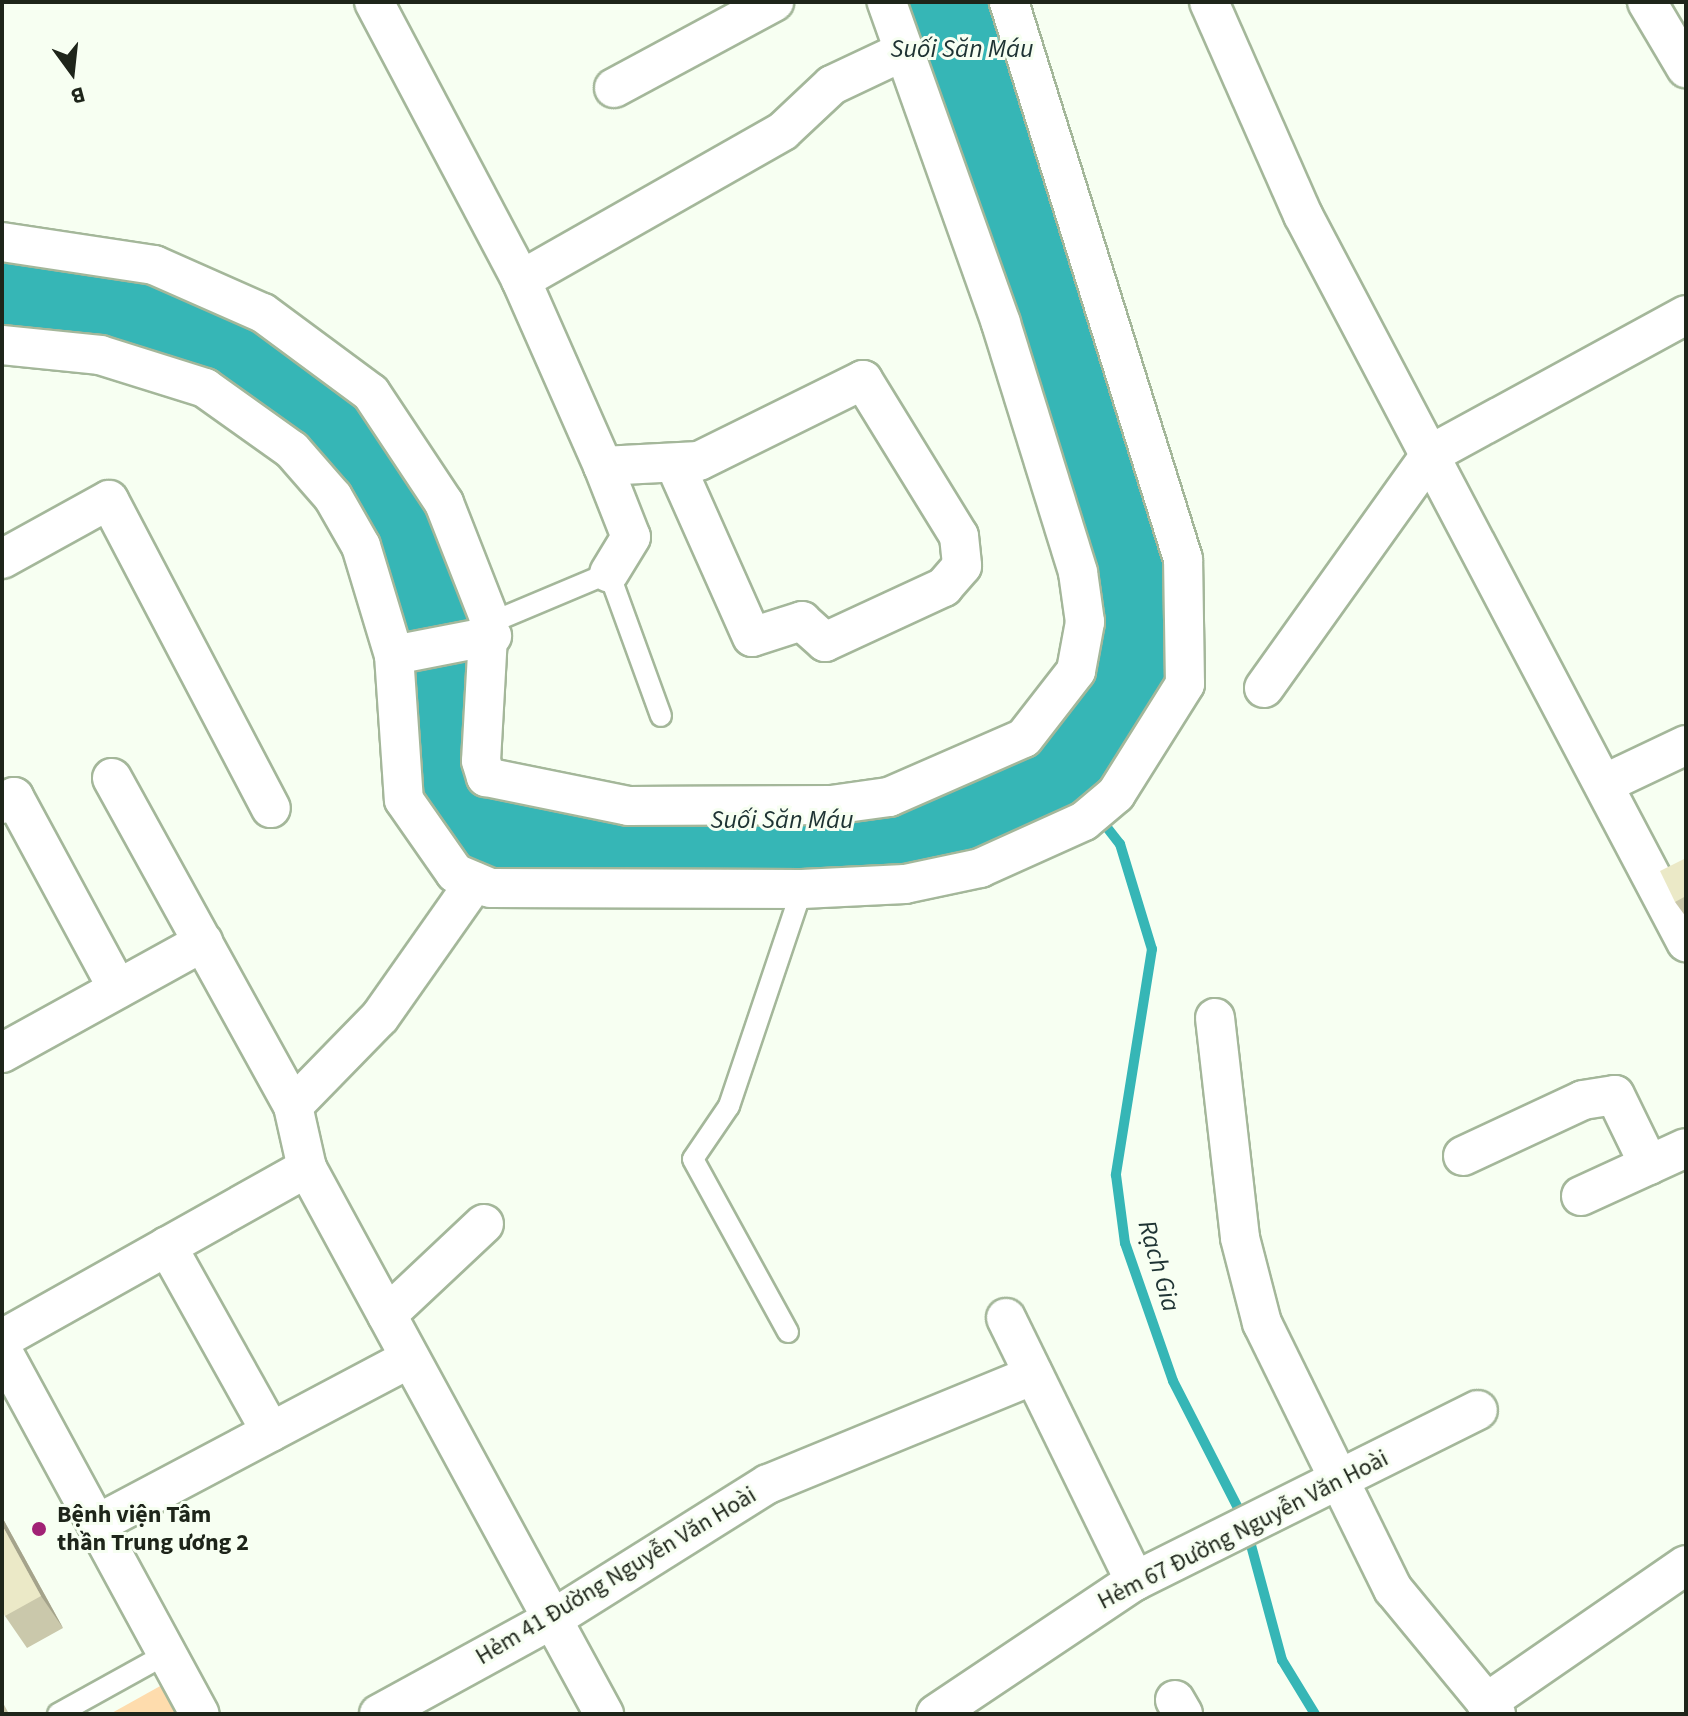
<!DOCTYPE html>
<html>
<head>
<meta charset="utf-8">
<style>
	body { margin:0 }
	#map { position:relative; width:1688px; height:1716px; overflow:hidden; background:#f7fff2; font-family:"Source Sans 3",sans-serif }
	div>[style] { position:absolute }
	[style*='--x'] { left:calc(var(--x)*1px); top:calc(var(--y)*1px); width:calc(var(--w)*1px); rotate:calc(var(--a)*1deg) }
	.green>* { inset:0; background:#fedcad }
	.water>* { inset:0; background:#36b6b6 }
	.stream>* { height:10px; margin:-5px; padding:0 5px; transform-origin:5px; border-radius:5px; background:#36b6b6 }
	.roads { filter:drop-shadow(2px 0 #a4b79a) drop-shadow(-2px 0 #a4b79a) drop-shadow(0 2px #a4b79a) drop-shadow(0 -2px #a4b79a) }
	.service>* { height:20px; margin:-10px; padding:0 10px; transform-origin:10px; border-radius:10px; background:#fff }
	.minor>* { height:38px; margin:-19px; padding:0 19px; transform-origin:19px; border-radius:19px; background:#fff }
	.wall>* { inset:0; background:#cac8ab }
	.shaded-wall>* { inset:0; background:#a4a38b }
	.building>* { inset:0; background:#ebe9c7 }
	.dots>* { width:22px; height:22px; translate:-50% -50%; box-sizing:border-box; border:4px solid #f7fff2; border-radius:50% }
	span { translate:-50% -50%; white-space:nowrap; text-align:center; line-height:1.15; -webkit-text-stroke:6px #f7fff2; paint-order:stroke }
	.poi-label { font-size:24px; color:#1e251a; font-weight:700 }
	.left { translate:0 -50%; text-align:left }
	.street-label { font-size:24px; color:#1e251a }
	.water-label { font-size:26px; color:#1e3333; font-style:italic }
	.frame { position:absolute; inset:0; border:4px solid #1e251a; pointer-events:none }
	.north { position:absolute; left:32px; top:32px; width:80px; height:80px; -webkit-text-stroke:6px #f7fff2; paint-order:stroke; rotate:165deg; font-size:22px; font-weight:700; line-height:32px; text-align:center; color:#1e251a }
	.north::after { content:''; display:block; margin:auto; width:28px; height:36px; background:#1e251a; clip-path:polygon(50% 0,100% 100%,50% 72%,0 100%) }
</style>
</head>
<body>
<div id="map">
	<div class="green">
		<div style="clip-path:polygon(162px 1685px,178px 1714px,110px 1714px)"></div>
	</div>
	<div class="water">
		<div style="clip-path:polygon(900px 2px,995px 2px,1171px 561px,1173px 680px,1107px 784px,1029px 835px,908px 872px,495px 876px,461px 863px,417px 796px,408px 717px,303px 444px,2px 332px,2px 253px,151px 276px,261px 327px,324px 369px,402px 453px,478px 625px,476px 784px,890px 808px,1088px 677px)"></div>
	</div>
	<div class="stream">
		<div style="--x:1098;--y:816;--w:36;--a:52"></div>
		<div style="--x:1120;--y:844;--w:110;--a:73.1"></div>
		<div style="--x:1152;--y:949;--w:229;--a:99.1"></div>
		<div style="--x:1116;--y:1175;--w:69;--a:82.5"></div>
		<div style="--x:1125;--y:1243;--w:146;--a:70.8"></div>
		<div style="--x:1173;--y:1381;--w:154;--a:62.9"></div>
		<div style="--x:1248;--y:1534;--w:131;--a:74.9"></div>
		<div style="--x:1282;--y:1660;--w:63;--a:58.6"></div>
	</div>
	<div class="roads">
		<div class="service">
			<div style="--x:490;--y:623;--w:129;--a:-22.8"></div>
			<div style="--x:609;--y:573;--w:152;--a:70"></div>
			<div style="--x:788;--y:1332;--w:197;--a:-118.8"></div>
			<div style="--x:693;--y:1159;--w:64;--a:-55.8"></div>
			<div style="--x:729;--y:1106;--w:229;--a:-71.4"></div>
			<div style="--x:58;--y:1714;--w:105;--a:-29"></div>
		</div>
		<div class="minor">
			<div style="--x:374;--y:2;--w:314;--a:62.1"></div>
			<div style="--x:521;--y:280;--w:203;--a:66.2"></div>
			<div style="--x:603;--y:466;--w:76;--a:68.5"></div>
			<div style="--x:631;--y:537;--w:42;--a:121.4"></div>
			<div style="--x:1209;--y:2;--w:233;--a:66.2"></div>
			<div style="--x:1303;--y:215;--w:822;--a:62.22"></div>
			<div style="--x:1647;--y:2;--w:77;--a:59.4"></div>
			<div style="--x:614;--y:88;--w:182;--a:-28.3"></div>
			<div style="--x:2;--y:242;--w:154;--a:8.6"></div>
			<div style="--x:154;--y:265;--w:119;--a:23.8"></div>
			<div style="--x:263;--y:313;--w:134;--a:36.5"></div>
			<div style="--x:371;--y:393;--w:132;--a:56.4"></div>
			<div style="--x:444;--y:503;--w:123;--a:68.6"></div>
			<div style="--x:489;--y:618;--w:143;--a:93.2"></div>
			<div style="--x:481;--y:761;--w:17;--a:73"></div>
			<div style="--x:486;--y:777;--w:145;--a:11.5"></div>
			<div style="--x:628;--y:806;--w:203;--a:-0.3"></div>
			<div style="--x:831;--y:805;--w:59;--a:-7.9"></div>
			<div style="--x:889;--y:797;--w:147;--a:-23.6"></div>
			<div style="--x:1024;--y:738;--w:85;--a:-52.2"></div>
			<div style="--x:1076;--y:671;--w:50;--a:-79.6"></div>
			<div style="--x:1085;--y:622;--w:50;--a:-98"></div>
			<div style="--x:1078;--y:572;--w:261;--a:-107.2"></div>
			<div style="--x:1001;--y:323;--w:341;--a:-109.6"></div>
			<div style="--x:521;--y:280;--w:301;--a:-29.6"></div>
			<div style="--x:783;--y:131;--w:67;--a:-43.2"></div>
			<div style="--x:832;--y:85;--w:80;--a:-25.3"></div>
			<div style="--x:2;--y:345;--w:99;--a:5.8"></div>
			<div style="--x:100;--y:355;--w:110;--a:17.4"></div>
			<div style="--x:205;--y:388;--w:107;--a:35.5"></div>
			<div style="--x:292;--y:450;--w:62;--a:48.9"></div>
			<div style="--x:333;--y:497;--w:56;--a:60.3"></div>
			<div style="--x:361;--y:546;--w:114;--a:73.2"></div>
			<div style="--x:394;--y:655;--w:145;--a:86.1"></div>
			<div style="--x:404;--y:800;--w:89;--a:55.1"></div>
			<div style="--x:455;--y:873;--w:38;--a:23"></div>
			<div style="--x:490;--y:888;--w:312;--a:0.2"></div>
			<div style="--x:802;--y:889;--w:103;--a:-2.8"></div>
			<div style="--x:905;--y:884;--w:77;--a:-12"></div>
			<div style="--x:980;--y:868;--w:114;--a:-24.3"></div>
			<div style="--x:1084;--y:821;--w:42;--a:-40.2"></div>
			<div style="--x:1116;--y:794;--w:130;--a:-57.9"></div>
			<div style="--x:1185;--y:684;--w:125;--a:-90.9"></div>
			<div style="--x:1183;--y:559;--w:584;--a:-107.35"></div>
			<div style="--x:603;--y:466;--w:96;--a:-3"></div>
			<div style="--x:699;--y:461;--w:183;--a:-26.3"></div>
			<div style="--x:863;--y:380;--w:183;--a:58.4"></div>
			<div style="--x:959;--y:536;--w:30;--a:84"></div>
			<div style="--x:962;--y:566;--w:28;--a:131"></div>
			<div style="--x:944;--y:587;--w:131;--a:155.2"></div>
			<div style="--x:825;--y:642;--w:31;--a:-138"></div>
			<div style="--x:802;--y:621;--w:52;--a:162.3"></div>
			<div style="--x:752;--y:637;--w:187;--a:-114"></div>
			<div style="--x:2;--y:559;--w:122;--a:-28.9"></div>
			<div style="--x:109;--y:500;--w:348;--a:62.3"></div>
			<div style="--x:394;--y:655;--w:100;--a:-11"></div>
			<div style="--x:1264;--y:688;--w:287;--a:-54.5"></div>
			<div style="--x:1431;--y:454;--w:290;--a:-28.6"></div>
			<div style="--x:112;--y:778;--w:375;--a:61.1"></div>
			<div style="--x:293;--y:1106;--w:64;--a:77.3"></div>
			<div style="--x:307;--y:1168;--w:622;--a:61.46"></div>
			<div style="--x:1604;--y:784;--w:91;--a:-25.4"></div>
			<div style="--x:2;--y:804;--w:14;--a:-30"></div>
			<div style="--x:14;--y:797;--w:218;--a:61.6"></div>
			<div style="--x:1215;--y:1018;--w:221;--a:83.5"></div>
			<div style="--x:1240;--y:1238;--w:88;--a:75.5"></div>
			<div style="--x:1262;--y:1323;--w:297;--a:63.8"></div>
			<div style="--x:1393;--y:1589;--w:162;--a:50.5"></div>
			<div style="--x:2;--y:1053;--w:230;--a:-28.9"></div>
			<div style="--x:293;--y:1106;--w:124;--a:-45.7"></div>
			<div style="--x:380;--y:1017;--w:165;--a:-54.9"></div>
			<div style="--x:1463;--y:1156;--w:132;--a:-25"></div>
			<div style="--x:1583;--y:1100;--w:32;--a:-9"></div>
			<div style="--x:1615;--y:1095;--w:78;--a:64.1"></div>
			<div style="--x:1581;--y:1196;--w:115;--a:-24.6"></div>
			<div style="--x:167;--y:1246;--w:213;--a:60.8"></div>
			<div style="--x:387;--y:1315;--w:133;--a:-43.2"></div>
			<div style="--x:1006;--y:1318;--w:293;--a:63.9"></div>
			<div style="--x:2;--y:1339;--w:350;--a:-29.3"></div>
			<div style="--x:2;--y:1350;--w:414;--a:61.5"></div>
			<div style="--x:97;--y:1524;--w:354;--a:-27.9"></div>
			<div style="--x:1175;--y:1700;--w:16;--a:60"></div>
			<div style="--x:1486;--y:1703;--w:243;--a:-34.6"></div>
			<div style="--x:379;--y:1714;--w:200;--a:-28.7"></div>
			<div style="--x:554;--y:1618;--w:252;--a:-32.1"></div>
			<div style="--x:768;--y:1484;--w:287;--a:-22.3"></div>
			<div style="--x:936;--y:1714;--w:239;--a:-33.8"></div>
			<div style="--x:1135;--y:1581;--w:383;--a:-26.5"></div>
		</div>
	</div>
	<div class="wall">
		<div style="clip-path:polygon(1686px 858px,1686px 917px,1675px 902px)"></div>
		<div style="clip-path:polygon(2px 1517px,63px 1628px,27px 1648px,5px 1616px)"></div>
		<div style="clip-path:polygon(2px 1701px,9px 1714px,2px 1714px)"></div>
	</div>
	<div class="shaded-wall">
		<div style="clip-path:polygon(2px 1517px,63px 1628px,41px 1596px,2px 1525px)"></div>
	</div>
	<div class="building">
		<div style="clip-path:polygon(1686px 858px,1686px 896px,1675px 902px,1660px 871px)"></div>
		<div style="clip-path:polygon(2px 1525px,41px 1596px,5px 1616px,2px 1611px)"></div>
	</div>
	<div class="dots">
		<div style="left:39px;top:1529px;background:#a12275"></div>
	</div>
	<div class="poi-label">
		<span class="left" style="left:57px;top:1529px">Bệnh viện Tâm<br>thần Trung ương 2</span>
	</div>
	<div class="street-label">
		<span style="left:1243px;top:1530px;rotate:-27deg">Hẻm 67 Đường Nguyễn Văn Hoài</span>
		<span style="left:616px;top:1576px;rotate:-31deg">Hẻm 41 Đường Nguyễn Văn Hoài</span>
	</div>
	<div class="water-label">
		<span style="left:962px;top:49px">Suối Săn Máu</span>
		<span style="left:782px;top:820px">Suối Săn Máu</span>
		<span style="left:1159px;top:1266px;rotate:74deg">Rạch Gia</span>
	</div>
	<div class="frame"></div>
	<div class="north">B</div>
</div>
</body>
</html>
